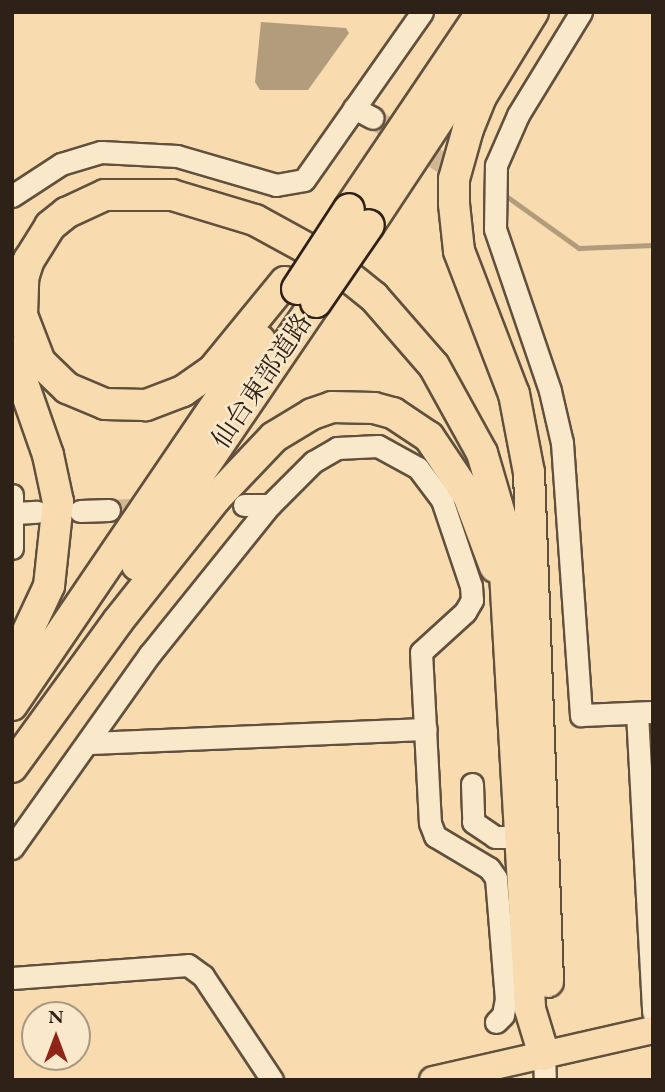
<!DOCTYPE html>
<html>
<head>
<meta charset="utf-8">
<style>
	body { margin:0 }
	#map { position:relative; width:665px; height:1092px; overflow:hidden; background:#f8dbaf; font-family:"EB Garamond","Noto Serif JP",serif }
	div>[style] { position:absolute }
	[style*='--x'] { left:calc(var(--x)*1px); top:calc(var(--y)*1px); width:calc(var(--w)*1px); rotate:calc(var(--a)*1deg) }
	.water>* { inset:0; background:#b39c7b }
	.stream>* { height:4.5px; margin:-2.25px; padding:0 2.25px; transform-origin:2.25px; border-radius:2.25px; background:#b39c7b }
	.minor-tunnel>* { height:21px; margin-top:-10.5px; transform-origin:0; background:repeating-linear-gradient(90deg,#d0b691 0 21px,transparent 0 31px) }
	.roads { filter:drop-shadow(2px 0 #60503d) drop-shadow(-2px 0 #60503d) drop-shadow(0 2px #60503d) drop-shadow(0 -2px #60503d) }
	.minor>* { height:21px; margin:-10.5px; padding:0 10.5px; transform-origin:10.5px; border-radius:10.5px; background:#fae8cb }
	.major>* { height:26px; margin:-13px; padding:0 13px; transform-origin:13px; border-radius:13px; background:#f8dbaf }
	.highway>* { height:30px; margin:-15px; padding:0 15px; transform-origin:15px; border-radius:15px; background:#f8dbaf }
	.bridges { filter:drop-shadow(2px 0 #2e2117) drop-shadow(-2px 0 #2e2117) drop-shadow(0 2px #2e2117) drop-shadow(0 -2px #2e2117) }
	.highway-bridge>* { height:30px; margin:-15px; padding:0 15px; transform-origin:15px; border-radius:15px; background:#f8dbaf }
	span { translate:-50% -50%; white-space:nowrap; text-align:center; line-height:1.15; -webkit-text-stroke:5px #fae8cb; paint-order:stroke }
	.street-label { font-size:26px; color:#2e2117 }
	.frame { position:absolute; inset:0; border:14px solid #2e2117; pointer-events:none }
	.north { position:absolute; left:21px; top:1001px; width:70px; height:70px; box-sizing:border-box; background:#fae8cb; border:2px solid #a89883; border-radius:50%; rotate:0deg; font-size:19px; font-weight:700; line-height:28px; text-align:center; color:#2e2117 }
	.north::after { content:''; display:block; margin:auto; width:24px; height:32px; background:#8f2418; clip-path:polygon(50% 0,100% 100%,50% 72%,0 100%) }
</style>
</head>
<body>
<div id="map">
	<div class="water">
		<div style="clip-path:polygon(261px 22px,346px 28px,349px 33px,308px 90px,260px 90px,255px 82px)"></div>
	</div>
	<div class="stream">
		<div style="--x:505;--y:195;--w:91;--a:35.6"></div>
		<div style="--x:579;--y:248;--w:74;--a:-2.3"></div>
	</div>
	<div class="minor-tunnel">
		<div style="--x:373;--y:118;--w:119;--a:32.6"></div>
		<div style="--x:109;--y:510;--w:47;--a:-2.4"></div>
	</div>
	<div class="roads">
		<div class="minor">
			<div style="--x:581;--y:12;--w:121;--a:121.5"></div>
			<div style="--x:518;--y:115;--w:55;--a:113.7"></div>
			<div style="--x:496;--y:165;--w:64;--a:90.9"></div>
			<div style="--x:495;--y:229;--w:171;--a:71.2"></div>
			<div style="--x:550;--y:391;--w:53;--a:77"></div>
			<div style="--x:562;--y:443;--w:273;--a:86"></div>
			<div style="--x:581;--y:715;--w:72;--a:-2.4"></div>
			<div style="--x:354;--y:108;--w:21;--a:28"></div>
			<div style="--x:12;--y:196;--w:59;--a:-33.1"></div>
			<div style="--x:61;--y:164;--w:42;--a:-16.7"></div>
			<div style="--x:101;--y:152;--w:76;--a:3"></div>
			<div style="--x:177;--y:156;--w:103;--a:16.3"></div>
			<div style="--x:276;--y:185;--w:28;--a:-10"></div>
			<div style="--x:304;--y:180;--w:205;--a:-54.9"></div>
			<div style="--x:12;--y:495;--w:53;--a:90"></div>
			<div style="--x:244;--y:505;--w:26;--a:0"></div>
			<div style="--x:80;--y:511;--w:29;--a:-2"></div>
			<div style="--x:15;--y:513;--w:22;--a:-3"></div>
			<div style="--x:637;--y:713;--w:300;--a:86.9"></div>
			<div style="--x:89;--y:743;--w:337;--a:-2.4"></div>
			<div style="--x:472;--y:784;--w:38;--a:88"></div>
			<div style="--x:473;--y:822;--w:27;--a:34"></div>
			<div style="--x:495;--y:837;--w:24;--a:0"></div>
			<div style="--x:12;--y:848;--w:238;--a:-54.6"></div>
			<div style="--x:150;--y:654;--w:191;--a:-51.2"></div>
			<div style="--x:270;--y:505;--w:61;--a:-45"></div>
			<div style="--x:313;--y:462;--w:28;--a:-30"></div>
			<div style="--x:337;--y:448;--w:41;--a:-2.8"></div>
			<div style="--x:378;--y:446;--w:46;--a:28.8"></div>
			<div style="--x:418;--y:468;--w:40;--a:53"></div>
			<div style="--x:442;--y:500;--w:91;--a:71.4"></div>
			<div style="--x:471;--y:586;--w:14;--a:86"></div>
			<div style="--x:472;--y:600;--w:14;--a:120"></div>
			<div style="--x:465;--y:612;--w:59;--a:137.7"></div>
			<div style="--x:421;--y:652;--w:171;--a:87"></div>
			<div style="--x:430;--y:823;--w:14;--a:69"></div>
			<div style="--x:435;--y:836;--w:63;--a:30.7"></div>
			<div style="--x:489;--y:868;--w:12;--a:55"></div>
			<div style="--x:496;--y:878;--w:121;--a:85.3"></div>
			<div style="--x:506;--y:999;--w:16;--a:101"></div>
			<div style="--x:503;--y:1015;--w:10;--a:135"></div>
			<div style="--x:12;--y:978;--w:176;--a:-4.2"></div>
			<div style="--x:188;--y:965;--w:19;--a:36"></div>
			<div style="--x:203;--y:976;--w:125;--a:56.4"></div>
			<div style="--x:544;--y:1055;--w:25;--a:88"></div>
		</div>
		<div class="major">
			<div style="--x:433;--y:1080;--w:226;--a:-12.8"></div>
		</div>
		<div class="highway">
			<div style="--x:533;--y:12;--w:100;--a:121.5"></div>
			<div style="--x:481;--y:97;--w:35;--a:112"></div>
			<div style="--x:468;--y:129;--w:52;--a:105.6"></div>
			<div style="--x:454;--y:179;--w:25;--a:90"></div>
			<div style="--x:454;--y:204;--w:47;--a:83.9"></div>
			<div style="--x:459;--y:251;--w:153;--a:69"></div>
			<div style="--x:514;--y:394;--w:80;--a:79.2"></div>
			<div style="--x:529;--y:473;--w:509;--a:87.86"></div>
			<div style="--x:349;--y:209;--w:238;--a:-56"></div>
			<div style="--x:369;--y:225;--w:248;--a:-56.5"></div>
			<div style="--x:285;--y:282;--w:114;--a:129.3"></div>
			<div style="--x:213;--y:370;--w:37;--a:145"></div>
			<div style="--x:183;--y:391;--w:40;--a:159"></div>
			<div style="--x:146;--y:405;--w:41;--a:-178.6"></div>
			<div style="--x:105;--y:404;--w:41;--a:-157.2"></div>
			<div style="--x:67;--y:388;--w:37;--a:-136"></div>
			<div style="--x:40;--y:362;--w:50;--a:-111"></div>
			<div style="--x:22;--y:315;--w:37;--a:-88"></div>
			<div style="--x:23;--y:278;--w:19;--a:-72"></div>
			<div style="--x:29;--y:260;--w:40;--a:-58"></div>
			<div style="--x:50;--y:226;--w:21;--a:-39"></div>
			<div style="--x:66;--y:213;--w:43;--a:-24.8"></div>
			<div style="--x:105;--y:195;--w:67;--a:0"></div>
			<div style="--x:172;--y:195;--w:87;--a:16.8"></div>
			<div style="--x:255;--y:220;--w:83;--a:28.7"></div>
			<div style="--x:328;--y:260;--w:59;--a:38.8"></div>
			<div style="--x:374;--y:297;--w:91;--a:49"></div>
			<div style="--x:434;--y:366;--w:99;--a:61.1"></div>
			<div style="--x:482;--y:453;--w:71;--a:73.6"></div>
			<div style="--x:502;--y:521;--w:489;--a:86.7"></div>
			<div style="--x:530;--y:1009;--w:48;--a:73.1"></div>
			<div style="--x:12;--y:352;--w:109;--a:70.7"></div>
			<div style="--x:48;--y:455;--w:48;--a:78"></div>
			<div style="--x:58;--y:502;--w:84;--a:96.1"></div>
			<div style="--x:49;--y:586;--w:87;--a:115.1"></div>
			<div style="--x:137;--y:565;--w:318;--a:-55.8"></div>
			<div style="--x:12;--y:705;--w:441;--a:-55.8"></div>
			<div style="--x:12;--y:767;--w:180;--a:-54"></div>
			<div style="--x:118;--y:621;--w:157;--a:-51.5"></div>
			<div style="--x:216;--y:498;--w:84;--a:-46.4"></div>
			<div style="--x:274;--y:437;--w:44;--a:-31.2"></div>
			<div style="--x:312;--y:414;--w:21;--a:-19"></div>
			<div style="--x:332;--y:407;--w:42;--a:1.4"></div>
			<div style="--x:374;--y:408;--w:20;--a:15"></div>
			<div style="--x:393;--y:413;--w:43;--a:33.7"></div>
			<div style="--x:429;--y:437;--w:70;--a:56.1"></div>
			<div style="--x:468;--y:495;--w:77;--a:69.4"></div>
		</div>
	</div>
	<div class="bridges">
		<div class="highway-bridge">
			<div style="--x:297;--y:289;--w:95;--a:-57"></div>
			<div style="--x:316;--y:302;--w:93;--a:-55.5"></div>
		</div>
	</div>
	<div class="street-label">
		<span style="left:262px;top:381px;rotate:-56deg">仙台東部道路</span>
	</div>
	<div class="frame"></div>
	<div class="north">N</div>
</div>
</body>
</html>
